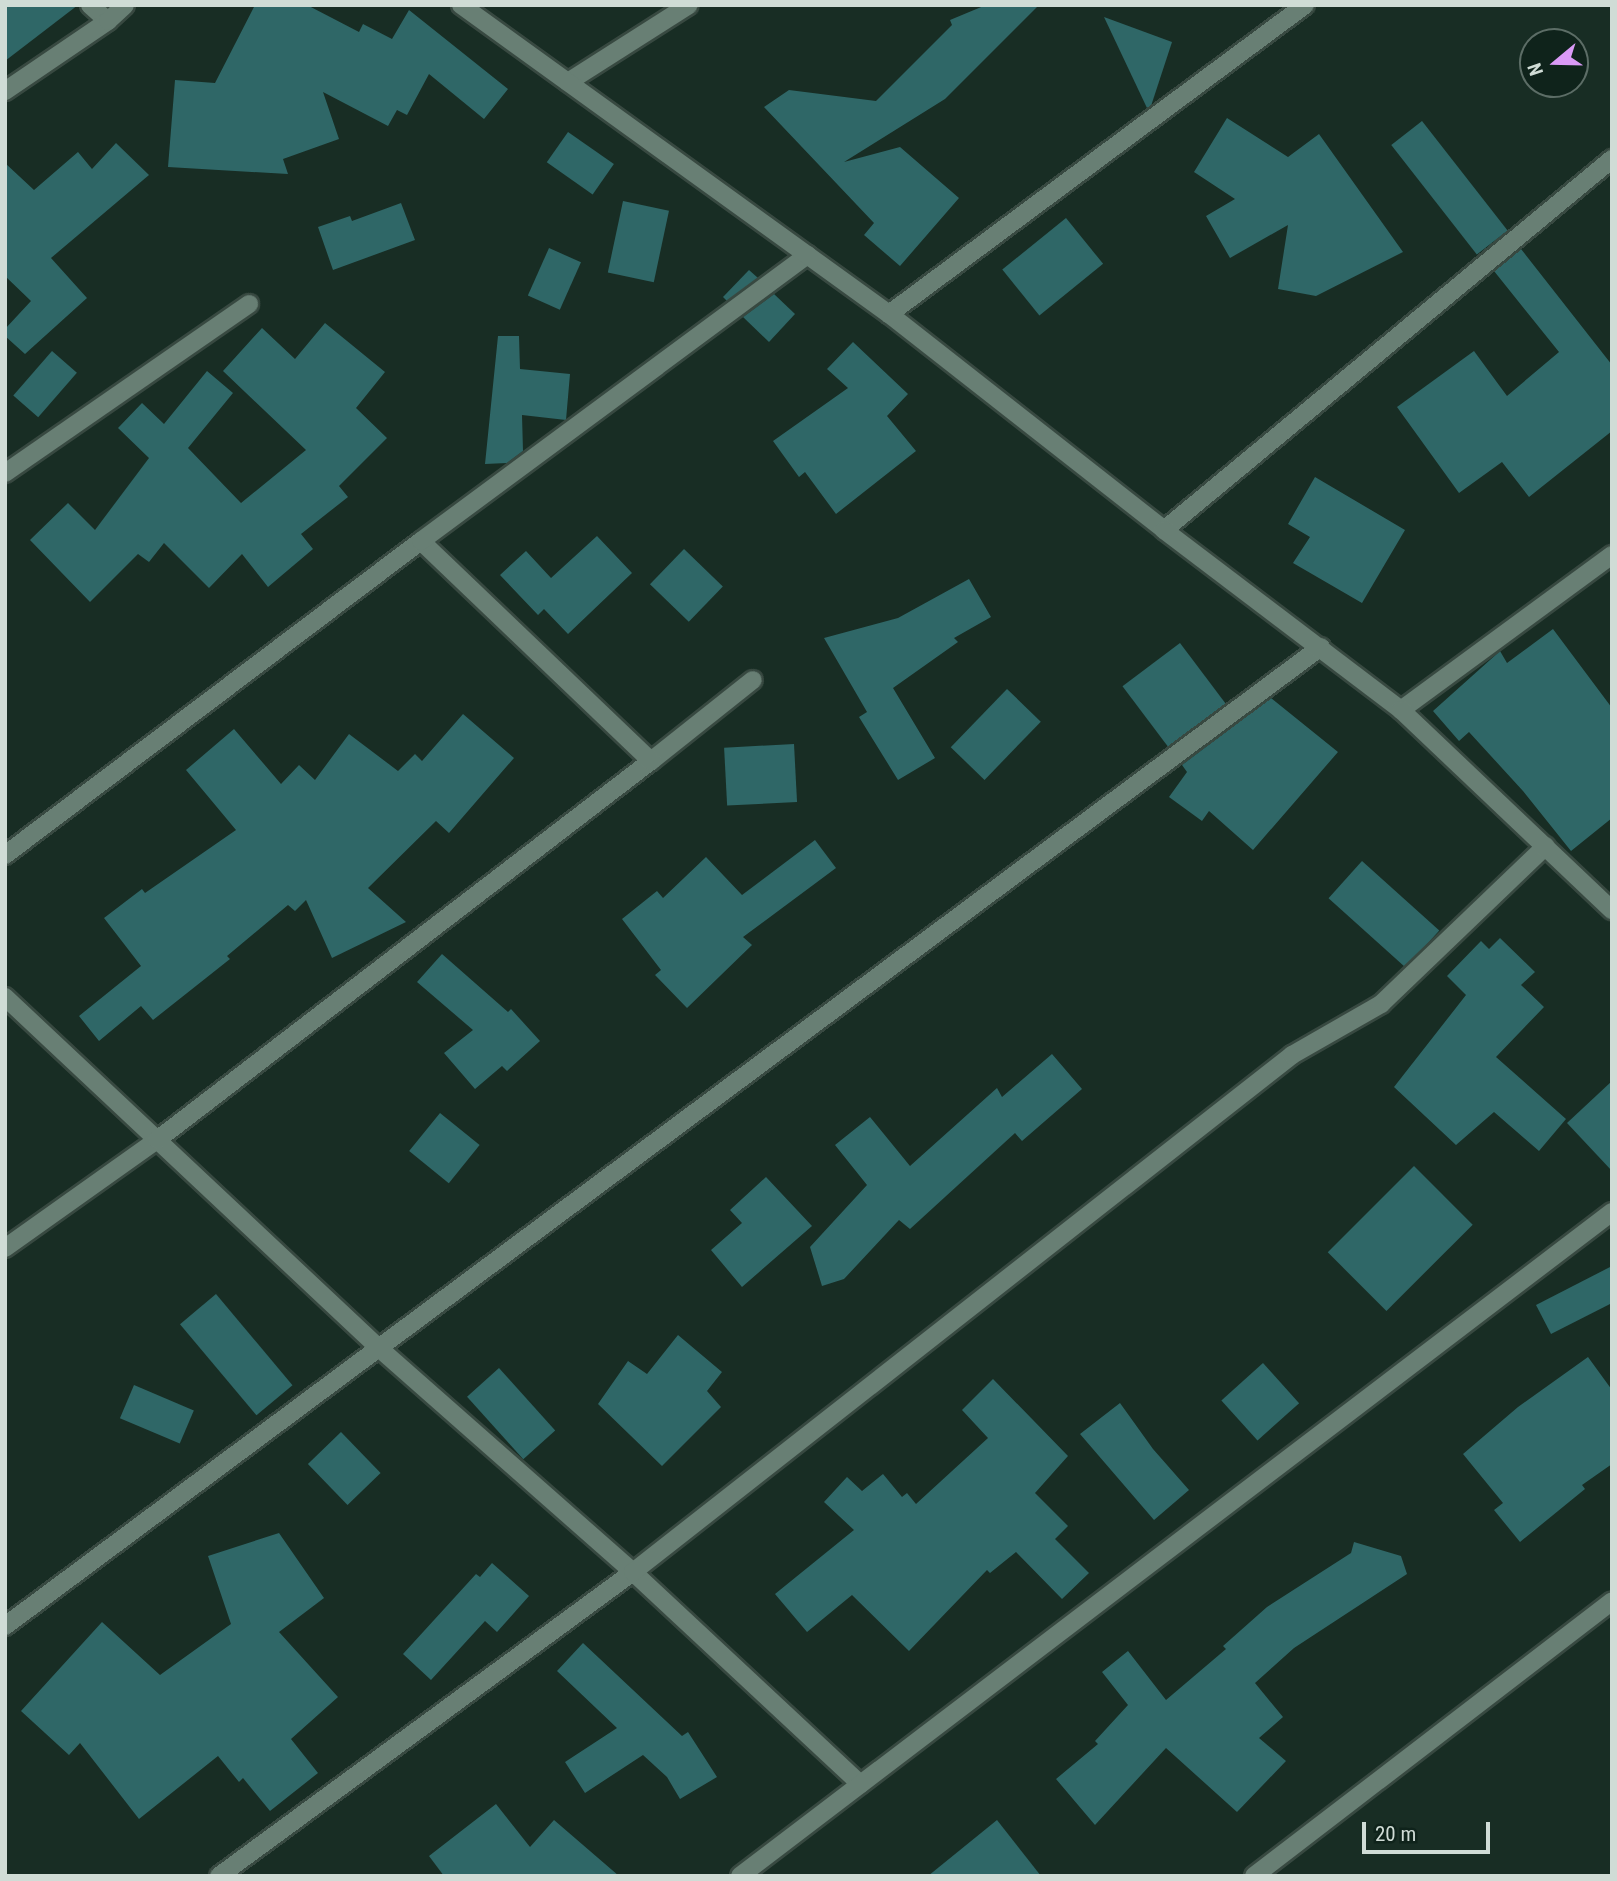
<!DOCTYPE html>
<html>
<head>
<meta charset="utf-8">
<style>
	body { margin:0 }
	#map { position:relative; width:1617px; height:1881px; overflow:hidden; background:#182d24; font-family:"Roboto Condensed",sans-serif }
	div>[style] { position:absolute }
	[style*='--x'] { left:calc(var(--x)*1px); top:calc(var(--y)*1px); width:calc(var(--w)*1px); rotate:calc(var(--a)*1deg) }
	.building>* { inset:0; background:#2f6767; transform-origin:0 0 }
	.roads { filter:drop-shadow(2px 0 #384941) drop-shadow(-2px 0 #384941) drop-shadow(0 2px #384941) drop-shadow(0 -2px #384941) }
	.street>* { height:18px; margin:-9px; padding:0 9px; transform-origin:9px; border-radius:9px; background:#687f74 }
	.secondary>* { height:18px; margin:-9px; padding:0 9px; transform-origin:9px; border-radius:9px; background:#687f74 }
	span { translate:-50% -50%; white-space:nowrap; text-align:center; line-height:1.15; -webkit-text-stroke:7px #0f231b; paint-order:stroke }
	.frame { position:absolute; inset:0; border:7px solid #d0dcd6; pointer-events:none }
	.north { position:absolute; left:1519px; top:28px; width:70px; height:70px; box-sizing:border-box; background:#0f231b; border:2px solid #5c6d66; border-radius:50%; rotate:251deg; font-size:19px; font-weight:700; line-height:28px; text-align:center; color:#d0dcd6 }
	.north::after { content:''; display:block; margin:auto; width:24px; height:32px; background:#da9af6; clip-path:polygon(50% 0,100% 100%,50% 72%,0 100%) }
	.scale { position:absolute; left:1362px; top:1822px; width:128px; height:32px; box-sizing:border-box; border:4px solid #d0dcd6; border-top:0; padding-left:9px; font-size:21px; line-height:24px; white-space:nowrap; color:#d0dcd6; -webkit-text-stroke:5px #0f231b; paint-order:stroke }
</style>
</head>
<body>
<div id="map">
	<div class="building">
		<div style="clip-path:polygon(5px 5px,78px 5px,5px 61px)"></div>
		<div style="clip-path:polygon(255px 5px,307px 5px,359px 32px,363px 24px,392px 39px,409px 10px,508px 89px,484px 119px,429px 74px,407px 115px,397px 110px,388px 126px,323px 92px,339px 139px,283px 159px,288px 174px,168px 167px,175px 80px,215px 83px)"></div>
		<div style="clip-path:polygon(986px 5px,1039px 5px,945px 99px,844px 162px,900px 147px,959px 198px,900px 266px,864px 235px,874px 223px,764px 107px,789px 90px,876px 101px,952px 25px,950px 20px)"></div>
		<div style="clip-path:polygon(1104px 17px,1172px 42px,1151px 106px,1147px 108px)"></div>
		<div style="clip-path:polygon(1227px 118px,1288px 157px,1319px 134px,1403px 252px,1316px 296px,1278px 289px,1288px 225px,1230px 258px,1206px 216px,1235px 199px,1194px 172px)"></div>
		<div style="left:1422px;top:121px;width:139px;height:39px;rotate:52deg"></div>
		<div style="left:568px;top:132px;width:56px;height:37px;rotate:35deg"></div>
		<div style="clip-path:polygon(116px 143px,149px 175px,51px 258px,87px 298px,25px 354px,5px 336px,5px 329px,31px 301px,5px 276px,5px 163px,34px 190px,78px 152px,92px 169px)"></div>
		<div style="left:623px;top:201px;width:47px;height:73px;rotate:12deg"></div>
		<div style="clip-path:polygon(401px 203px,415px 240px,333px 270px,318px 227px,350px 216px,352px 221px)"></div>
		<div style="left:1066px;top:218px;width:59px;height:82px;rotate:51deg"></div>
		<div style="left:549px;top:248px;width:35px;height:52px;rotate:24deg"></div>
		<div style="clip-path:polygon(1521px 249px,1612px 365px,1612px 431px,1529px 497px,1502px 462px,1459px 493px,1397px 407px,1474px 351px,1507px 396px,1559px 352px,1494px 271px)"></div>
		<div style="clip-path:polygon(749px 270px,758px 278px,727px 301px,723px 297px)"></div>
		<div style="clip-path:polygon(774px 294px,795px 314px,769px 342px,743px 317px)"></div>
		<div style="clip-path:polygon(325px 323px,385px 372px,356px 408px,387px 438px,339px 486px,348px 497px,301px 534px,313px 549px,268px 587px,242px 554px,209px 588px,164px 543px,149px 562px,138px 554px,90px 602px,30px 540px,68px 503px,95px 530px,149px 458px,118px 428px,142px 403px,164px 424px,207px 371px,233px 393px,188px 448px,241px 503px,306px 450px,223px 371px,262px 328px,295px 359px)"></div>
		<div style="clip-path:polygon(498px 336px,519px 336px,520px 369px,570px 374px,566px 420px,522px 415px,523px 451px,507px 463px,485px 464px)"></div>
		<div style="clip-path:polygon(853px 342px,908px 394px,887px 416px,916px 451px,836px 514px,805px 472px,799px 477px,773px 441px,848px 388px,827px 369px)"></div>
		<div style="left:52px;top:351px;width:33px;height:59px;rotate:41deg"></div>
		<div style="clip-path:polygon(1315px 477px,1405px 530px,1362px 603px,1293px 563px,1310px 537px,1288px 524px)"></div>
		<div style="clip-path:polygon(597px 536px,632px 573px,568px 634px,544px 609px,538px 615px,500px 575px,526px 551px,551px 578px)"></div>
		<div style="left:684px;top:549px;width:54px;height:49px;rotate:44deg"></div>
		<div style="clip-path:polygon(969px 579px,991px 617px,954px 638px,958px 642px,893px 688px,935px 758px,898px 780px,859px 717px,867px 712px,824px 638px,898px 618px)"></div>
		<div style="clip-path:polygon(1553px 629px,1612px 708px,1612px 818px,1571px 851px,1523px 791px,1469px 732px,1459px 741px,1433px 711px,1500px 651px,1507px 663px)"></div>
		<div style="left:1180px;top:643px;width:76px;height:72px;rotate:53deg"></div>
		<div style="left:1007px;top:689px;width:47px;height:81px;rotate:44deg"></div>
		<div style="clip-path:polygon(1271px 698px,1338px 752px,1253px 850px,1209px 811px,1202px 821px,1169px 797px,1187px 772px,1182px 765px)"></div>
		<div style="clip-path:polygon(463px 714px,514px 758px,449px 833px,436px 821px,368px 888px,406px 922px,332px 958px,306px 900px,295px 911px,288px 905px,227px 956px,230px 959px,153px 1020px,141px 1006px,99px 1041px,79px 1016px,141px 966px,104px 918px,142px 889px,145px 893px,236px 830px,186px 770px,234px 729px,281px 784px,299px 765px,315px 780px,349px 734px,398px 771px,415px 754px,422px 761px)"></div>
		<div style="left:794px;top:744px;width:58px;height:70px;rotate:87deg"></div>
		<div style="clip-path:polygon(815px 840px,836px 868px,743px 937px,752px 945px,687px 1008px,655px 975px,661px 970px,622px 919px,657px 891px,663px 898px,706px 857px,742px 895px)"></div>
		<div style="left:1362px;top:861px;width:104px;height:50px;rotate:42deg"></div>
		<div style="clip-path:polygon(1500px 938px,1535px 972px,1521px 985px,1544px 1007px,1496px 1057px,1566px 1119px,1539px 1151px,1494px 1112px,1456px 1145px,1394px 1087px,1466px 995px,1447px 976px,1481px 941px,1489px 949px)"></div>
		<div style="clip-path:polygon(442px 954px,508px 1012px,511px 1009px,540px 1041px,507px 1071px,502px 1066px,475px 1089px,444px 1053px,473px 1030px,417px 982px)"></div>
		<div style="clip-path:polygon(1052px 1054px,1082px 1089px,1022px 1141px,1015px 1133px,910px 1229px,899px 1220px,844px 1279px,822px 1286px,810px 1247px,867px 1185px,835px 1145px,870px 1117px,910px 1166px,997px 1088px,1002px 1097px)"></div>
		<div style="clip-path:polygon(1612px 1081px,1612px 1171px,1567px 1123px)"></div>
		<div style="left:440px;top:1113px;width:51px;height:49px;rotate:39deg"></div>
		<div style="left:1414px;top:1166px;width:83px;height:122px;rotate:45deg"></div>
		<div style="clip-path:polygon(766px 1177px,812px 1226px,742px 1287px,711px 1250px,742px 1223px,730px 1210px)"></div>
		<div style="clip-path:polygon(1612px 1266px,1612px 1303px,1551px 1334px,1536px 1305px)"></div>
		<div style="left:216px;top:1294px;width:119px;height:47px;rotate:50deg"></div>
		<div style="clip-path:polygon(678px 1335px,722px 1372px,707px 1391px,721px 1407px,662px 1466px,598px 1404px,628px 1361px,647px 1374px)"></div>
		<div style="clip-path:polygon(1588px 1357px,1612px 1390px,1612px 1464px,1582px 1485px,1585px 1489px,1520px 1542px,1494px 1510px,1503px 1503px,1463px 1454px,1518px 1407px)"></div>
		<div style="left:1263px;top:1363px;width:54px;height:56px;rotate:48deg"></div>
		<div style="left:499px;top:1368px;width:84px;height:43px;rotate:48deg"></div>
		<div style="clip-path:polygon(993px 1379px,1068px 1456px,1035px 1493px,1068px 1526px,1055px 1539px,1089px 1573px,1062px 1599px,1016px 1552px,990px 1573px,987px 1570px,909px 1651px,852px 1595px,807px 1632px,775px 1594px,854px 1530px,824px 1502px,847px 1477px,862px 1491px,883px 1474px,902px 1497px,907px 1493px,916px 1504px,988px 1438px,962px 1410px)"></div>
		<div style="left:134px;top:1385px;width:65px;height:36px;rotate:23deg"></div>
		<div style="clip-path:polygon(1120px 1403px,1153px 1449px,1189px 1490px,1154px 1520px,1080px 1434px)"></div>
		<div style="left:341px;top:1432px;width:57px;height:46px;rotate:46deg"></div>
		<div style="clip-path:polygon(279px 1533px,324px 1598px,279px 1632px,338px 1697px,291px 1739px,318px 1773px,270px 1811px,243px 1778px,239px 1782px,218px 1756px,139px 1819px,80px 1743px,69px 1755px,21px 1711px,102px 1622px,160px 1675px,231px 1624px,208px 1556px)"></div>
		<div style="clip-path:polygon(1354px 1542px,1401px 1556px,1407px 1574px,1294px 1648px,1255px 1683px,1283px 1717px,1259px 1738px,1286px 1761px,1237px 1812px,1166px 1748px,1095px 1825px,1056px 1779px,1098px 1744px,1095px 1741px,1128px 1705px,1102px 1672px,1128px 1651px,1166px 1700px,1226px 1649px,1223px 1646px,1267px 1607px,1351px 1553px)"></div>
		<div style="clip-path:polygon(492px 1563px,529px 1596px,497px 1632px,485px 1621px,431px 1680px,403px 1654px,476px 1574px,480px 1577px)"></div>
		<div style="clip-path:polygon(583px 1643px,682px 1736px,688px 1732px,717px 1777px,680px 1799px,667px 1777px,643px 1755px,585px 1793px,565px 1762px,617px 1728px,557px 1671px)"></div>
		<div style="clip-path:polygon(496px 1804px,530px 1847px,554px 1820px,619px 1876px,444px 1876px,429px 1856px)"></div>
		<div style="clip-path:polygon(997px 1820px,1041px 1876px,928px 1876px)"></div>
	</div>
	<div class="roads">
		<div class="street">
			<div style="--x:90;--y:5;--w:24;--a:42"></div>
			<div style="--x:568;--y:82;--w:143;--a:-32.5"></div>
			<div style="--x:5;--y:91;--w:125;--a:-34.2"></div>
			<div style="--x:108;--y:21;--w:23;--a:-43"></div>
			<div style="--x:889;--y:314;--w:518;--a:-36.6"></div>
			<div style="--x:5;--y:473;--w:297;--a:-34.7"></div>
			<div style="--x:1164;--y:530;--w:582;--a:-39.63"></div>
			<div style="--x:1401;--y:710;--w:262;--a:-36.3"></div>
			<div style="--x:651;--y:761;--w:130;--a:-38.5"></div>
			<div style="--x:5;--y:855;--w:521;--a:-37.05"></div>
			<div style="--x:5;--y:997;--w:514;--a:43.19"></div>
			<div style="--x:380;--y:1349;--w:337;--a:41.4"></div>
			<div style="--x:633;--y:1572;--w:311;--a:43"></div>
			<div style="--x:5;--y:1248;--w:186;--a:-35.4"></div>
			<div style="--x:157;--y:1140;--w:623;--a:-37.5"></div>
			<div style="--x:651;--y:761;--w:318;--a:-136.3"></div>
			<div style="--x:421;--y:541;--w:481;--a:-36.5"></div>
			<div style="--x:5;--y:1626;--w:1640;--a:-36.65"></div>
			<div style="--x:219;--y:1876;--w:514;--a:-36.29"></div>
			<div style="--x:633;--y:1572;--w:838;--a:-38.11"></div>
			<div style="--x:1292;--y:1055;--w:103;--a:-29.8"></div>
			<div style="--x:1381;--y:1004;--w:228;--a:-43.8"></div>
			<div style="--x:740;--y:1876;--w:1096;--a:-37.29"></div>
			<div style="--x:1254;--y:1876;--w:451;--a:-37.5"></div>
		</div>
		<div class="secondary">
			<div style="--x:461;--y:5;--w:528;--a:35.83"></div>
			<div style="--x:889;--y:314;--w:350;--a:38.1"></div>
			<div style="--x:1164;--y:530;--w:298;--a:37.2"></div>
			<div style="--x:1401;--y:710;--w:291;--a:43.5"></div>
		</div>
	</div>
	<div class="frame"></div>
	<div class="north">N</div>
	<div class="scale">20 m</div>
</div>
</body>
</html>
